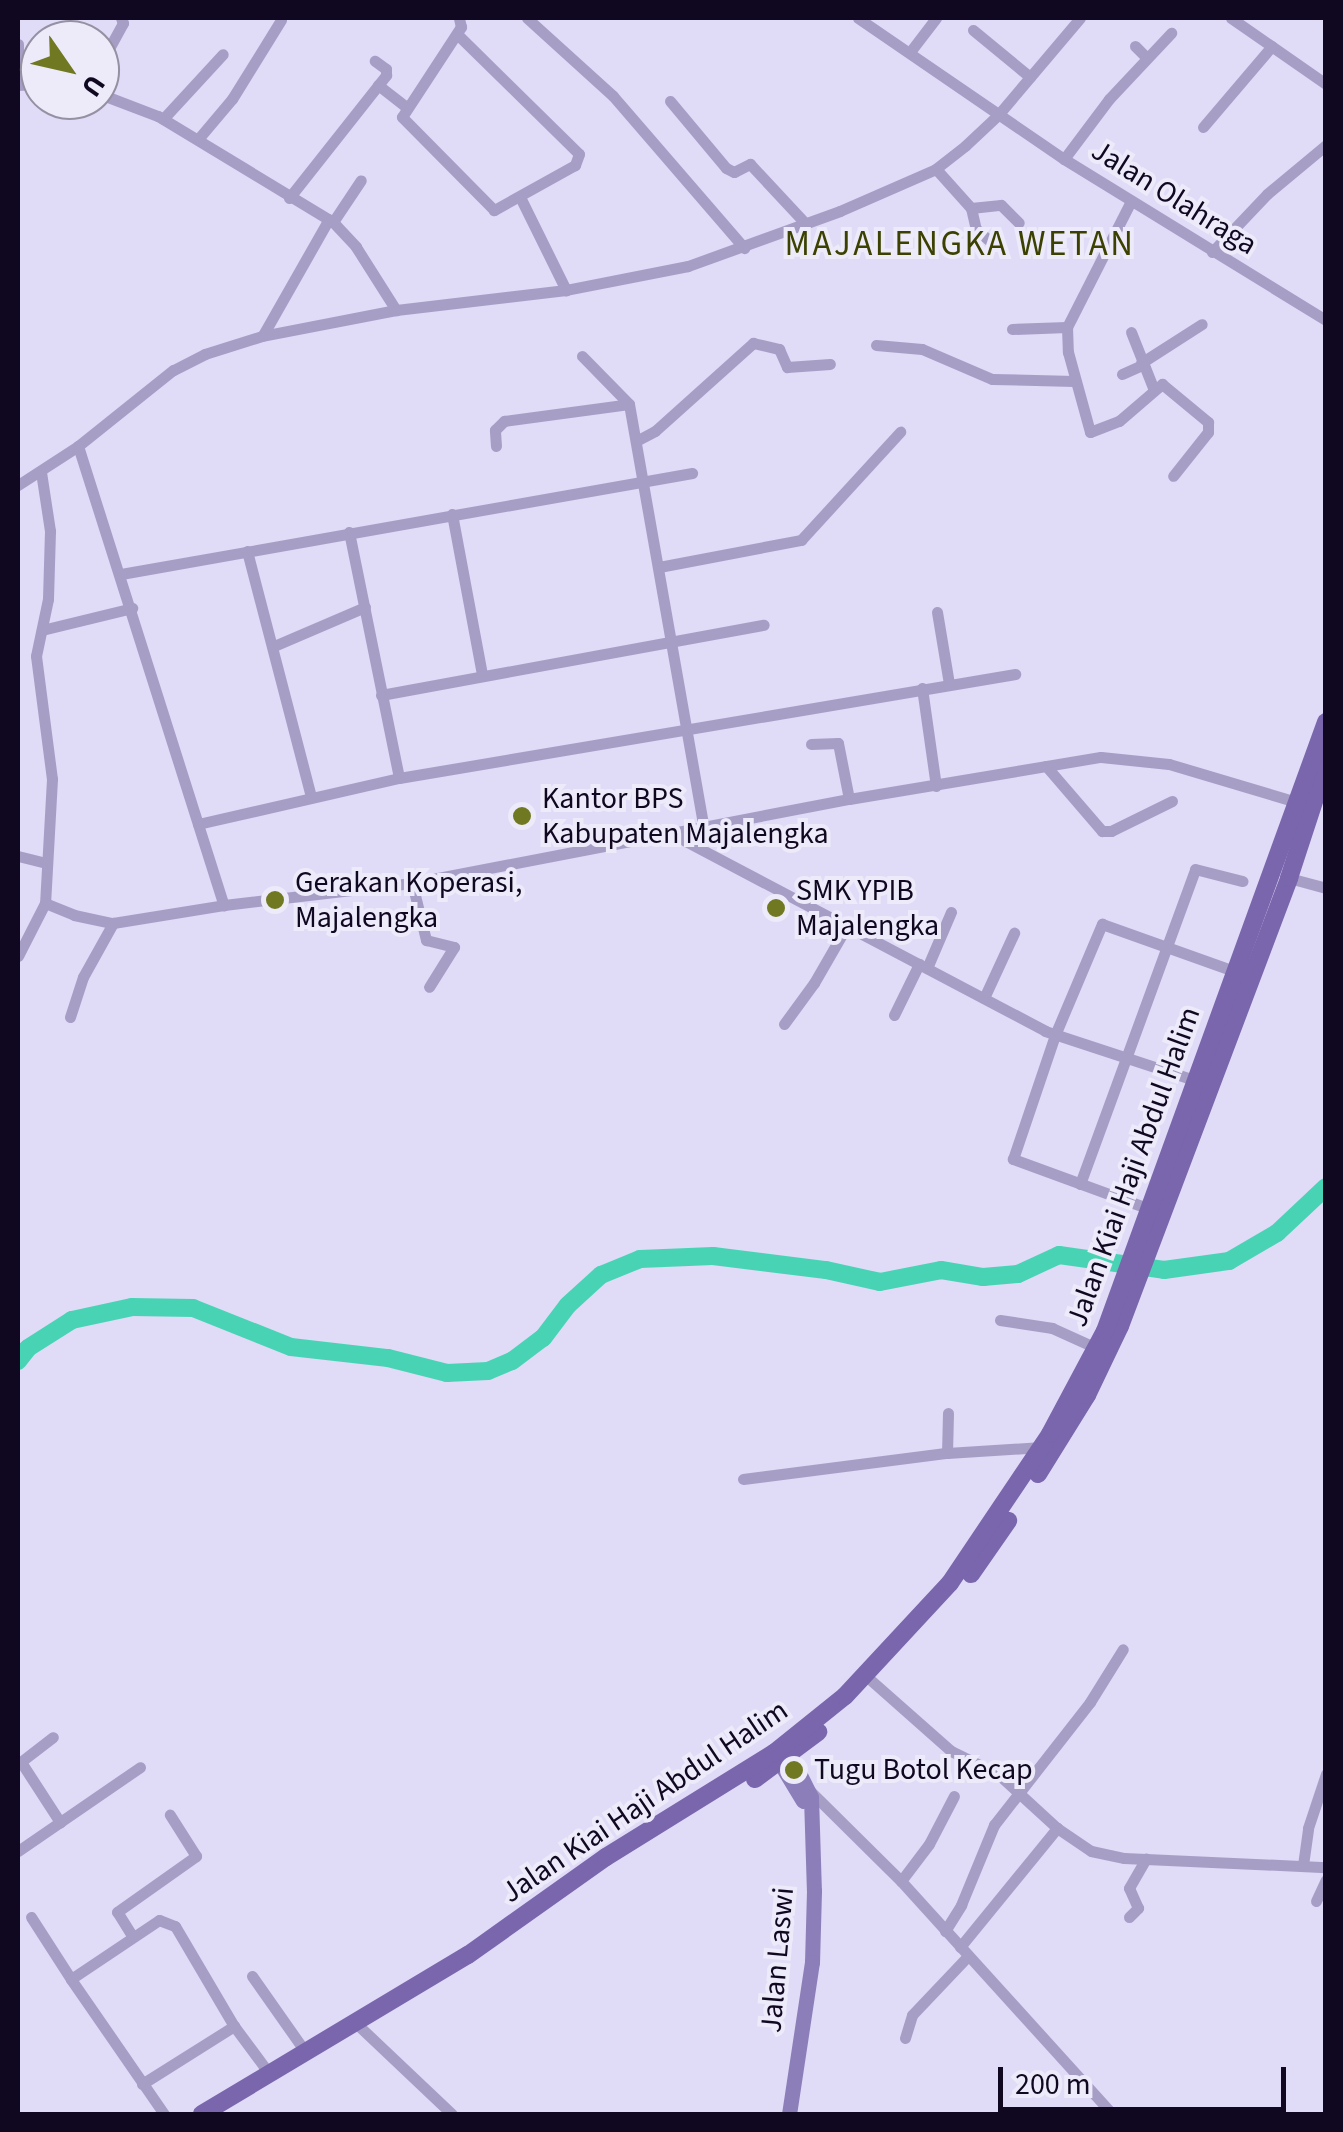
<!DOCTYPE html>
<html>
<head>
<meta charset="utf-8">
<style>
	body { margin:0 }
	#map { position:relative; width:1343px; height:2132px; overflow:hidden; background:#e0dbf7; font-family:"Source Sans 3",sans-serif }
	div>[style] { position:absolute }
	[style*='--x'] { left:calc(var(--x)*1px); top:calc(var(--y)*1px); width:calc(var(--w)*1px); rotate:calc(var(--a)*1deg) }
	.river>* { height:18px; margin:-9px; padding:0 9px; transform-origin:9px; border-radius:9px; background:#48d4b4 }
	.street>* { height:11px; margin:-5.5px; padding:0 5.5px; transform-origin:5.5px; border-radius:5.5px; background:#a79ec6 }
	.secondary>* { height:15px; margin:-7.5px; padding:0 7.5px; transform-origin:7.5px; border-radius:7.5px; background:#8c7eb8 }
	.primary>* { height:18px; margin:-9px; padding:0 9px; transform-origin:9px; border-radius:9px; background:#7966ad }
	.dots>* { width:28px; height:28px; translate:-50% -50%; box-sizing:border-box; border:5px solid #edeaf9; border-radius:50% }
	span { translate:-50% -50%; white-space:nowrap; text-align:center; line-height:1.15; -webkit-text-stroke:8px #edeaf9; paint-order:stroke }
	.street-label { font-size:30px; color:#100820 }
	.poi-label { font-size:30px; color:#100820 }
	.left { translate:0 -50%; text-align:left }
	.quarter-label { font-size:35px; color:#3c4102; letter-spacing:2.5px }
	.frame { position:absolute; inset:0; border:20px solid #100820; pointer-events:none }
	.north { position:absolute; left:20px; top:20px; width:100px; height:100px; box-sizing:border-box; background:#edeaf9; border:2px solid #9590a2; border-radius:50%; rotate:124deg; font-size:28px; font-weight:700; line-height:40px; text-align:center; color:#100820 }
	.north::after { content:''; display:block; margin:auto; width:35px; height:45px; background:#707822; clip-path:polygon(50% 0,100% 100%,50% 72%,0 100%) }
	.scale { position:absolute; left:998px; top:2067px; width:288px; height:45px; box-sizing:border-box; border:5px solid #100820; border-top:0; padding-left:12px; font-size:30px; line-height:35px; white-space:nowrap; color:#100820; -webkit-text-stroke:8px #edeaf9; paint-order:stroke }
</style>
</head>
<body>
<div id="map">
	<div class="river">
		<div style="--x:18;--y:1361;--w:16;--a:-52"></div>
		<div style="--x:28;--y:1348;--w:52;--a:-32.5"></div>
		<div style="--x:72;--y:1320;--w:61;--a:-12.2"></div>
		<div style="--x:132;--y:1307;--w:61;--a:0.9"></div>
		<div style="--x:193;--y:1308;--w:105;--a:21.7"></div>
		<div style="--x:291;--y:1347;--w:98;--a:6.5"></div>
		<div style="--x:388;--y:1358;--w:61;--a:14.3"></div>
		<div style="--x:447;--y:1373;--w:41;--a:-2.8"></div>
		<div style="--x:488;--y:1371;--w:26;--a:-23"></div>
		<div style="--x:512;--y:1361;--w:39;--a:-37"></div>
		<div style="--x:543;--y:1338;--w:41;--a:-52.9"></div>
		<div style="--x:568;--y:1305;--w:45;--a:-42.3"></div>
		<div style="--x:601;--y:1275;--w:42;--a:-22.3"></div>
		<div style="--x:640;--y:1259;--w:73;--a:-2.4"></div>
		<div style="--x:713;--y:1256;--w:114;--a:7.1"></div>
		<div style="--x:826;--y:1270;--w:55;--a:12.5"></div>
		<div style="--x:880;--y:1282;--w:62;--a:-11.1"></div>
		<div style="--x:941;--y:1270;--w:43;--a:9.5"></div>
		<div style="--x:983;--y:1277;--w:35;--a:-5"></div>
		<div style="--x:1018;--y:1274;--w:45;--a:-24.9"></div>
		<div style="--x:1059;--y:1255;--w:106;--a:8.1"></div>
		<div style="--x:1164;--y:1270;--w:66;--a:-7.9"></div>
		<div style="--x:1229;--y:1261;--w:56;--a:-30.3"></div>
		<div style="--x:1277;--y:1233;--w:67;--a:-43.2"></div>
	</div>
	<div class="street">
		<div style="--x:527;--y:18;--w:116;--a:42.2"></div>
		<div style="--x:613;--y:96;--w:201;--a:49.2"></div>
		<div style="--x:858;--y:18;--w:250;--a:34.4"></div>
		<div style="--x:1064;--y:159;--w:308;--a:31.6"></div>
		<div style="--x:1080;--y:18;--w:127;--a:130.2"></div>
		<div style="--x:998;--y:115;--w:45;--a:136.8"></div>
		<div style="--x:965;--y:146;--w:37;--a:142"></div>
		<div style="--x:936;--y:169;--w:105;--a:156.4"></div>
		<div style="--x:840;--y:211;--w:162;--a:160.1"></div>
		<div style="--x:688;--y:266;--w:124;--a:168.9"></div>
		<div style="--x:566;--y:290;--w:171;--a:173.3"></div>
		<div style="--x:396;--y:310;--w:136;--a:169"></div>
		<div style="--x:262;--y:336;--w:60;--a:162.5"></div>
		<div style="--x:205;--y:354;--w:36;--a:153"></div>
		<div style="--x:173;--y:370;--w:122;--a:141.3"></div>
		<div style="--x:78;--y:446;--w:482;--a:72.4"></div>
		<div style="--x:224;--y:905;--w:189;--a:-6.7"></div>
		<div style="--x:412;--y:883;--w:445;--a:-10.9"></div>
		<div style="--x:849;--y:799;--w:255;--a:-9.5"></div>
		<div style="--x:1101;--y:757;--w:68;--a:5.9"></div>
		<div style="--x:1169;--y:764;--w:140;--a:16.6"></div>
		<div style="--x:1231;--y:18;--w:116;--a:34.8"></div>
		<div style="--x:973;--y:30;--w:74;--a:39.5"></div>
		<div style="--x:457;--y:34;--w:171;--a:44.5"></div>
		<div style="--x:579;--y:154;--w:12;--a:110"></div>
		<div style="--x:575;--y:165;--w:93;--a:150.9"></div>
		<div style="--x:494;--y:210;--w:131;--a:-134.7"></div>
		<div style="--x:402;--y:117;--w:108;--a:-56.8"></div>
		<div style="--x:461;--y:27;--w:9;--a:-103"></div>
		<div style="--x:18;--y:44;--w:40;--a:90"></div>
		<div style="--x:1135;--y:46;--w:16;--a:45"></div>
		<div style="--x:910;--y:52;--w:43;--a:-52.6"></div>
		<div style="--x:100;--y:65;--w:48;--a:-61.3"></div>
		<div style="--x:123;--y:23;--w:5;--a:-112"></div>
		<div style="--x:18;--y:85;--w:22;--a:-3"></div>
		<div style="--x:378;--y:85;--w:34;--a:38"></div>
		<div style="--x:100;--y:94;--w:62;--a:20.8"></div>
		<div style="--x:158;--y:116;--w:205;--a:31.2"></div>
		<div style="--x:333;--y:222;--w:34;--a:47"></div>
		<div style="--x:356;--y:247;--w:75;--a:57.6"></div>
		<div style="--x:670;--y:101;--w:87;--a:50.1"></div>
		<div style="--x:726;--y:168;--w:9;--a:27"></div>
		<div style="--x:734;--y:172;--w:18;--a:-27"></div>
		<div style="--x:750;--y:164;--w:82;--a:47"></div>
		<div style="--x:163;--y:119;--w:88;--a:-47.3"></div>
		<div style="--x:1203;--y:127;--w:106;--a:-49.6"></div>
		<div style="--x:199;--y:138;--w:51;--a:-49.8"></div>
		<div style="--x:232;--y:99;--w:93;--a:-58.2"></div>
		<div style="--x:1064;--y:159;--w:75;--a:-53.1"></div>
		<div style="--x:1109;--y:99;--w:91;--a:-46.8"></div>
		<div style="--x:936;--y:169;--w:52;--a:48.1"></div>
		<div style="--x:971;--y:208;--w:30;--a:-6"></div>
		<div style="--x:1001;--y:205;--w:25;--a:45"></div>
		<div style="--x:289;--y:198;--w:157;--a:-51.7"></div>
		<div style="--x:386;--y:75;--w:6;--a:-90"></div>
		<div style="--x:386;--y:69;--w:14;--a:-144"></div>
		<div style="--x:521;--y:199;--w:102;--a:63.7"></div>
		<div style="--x:1131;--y:201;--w:141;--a:116.9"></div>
		<div style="--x:1067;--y:327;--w:25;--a:88"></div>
		<div style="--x:1068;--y:352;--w:83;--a:74.6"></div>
		<div style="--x:1090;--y:432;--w:31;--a:-21"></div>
		<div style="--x:1119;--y:421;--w:57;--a:-40.7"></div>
		<div style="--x:1162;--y:384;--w:60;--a:39.6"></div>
		<div style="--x:1208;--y:422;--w:10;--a:90"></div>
		<div style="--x:1208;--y:432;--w:56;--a:128.5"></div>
		<div style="--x:971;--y:208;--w:22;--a:77"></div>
		<div style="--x:976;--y:229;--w:23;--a:41"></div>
		<div style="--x:333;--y:222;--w:50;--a:-56.3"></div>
		<div style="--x:1212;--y:252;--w:80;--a:-46.5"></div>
		<div style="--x:1267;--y:194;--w:77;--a:-39.7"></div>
		<div style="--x:1012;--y:329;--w:55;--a:-2.1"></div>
		<div style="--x:1131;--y:332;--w:62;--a:68.4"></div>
		<div style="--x:263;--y:335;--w:133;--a:-60.4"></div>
		<div style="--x:876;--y:345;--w:46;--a:5"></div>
		<div style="--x:922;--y:349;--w:76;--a:23.2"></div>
		<div style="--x:992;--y:379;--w:82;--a:1.4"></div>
		<div style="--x:582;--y:356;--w:67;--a:45.6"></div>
		<div style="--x:1141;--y:363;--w:72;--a:-32.6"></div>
		<div style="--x:1122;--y:374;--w:22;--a:-24"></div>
		<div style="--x:638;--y:440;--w:19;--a:-28"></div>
		<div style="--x:655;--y:431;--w:132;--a:-41.9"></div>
		<div style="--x:753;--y:343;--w:27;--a:13"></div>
		<div style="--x:779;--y:349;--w:20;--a:66"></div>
		<div style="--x:787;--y:367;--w:43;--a:-4"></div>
		<div style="--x:496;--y:446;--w:16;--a:-94"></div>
		<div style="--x:495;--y:430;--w:13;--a:-45"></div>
		<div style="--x:504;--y:421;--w:126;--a:-7.7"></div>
		<div style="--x:629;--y:404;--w:431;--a:80"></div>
		<div style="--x:41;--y:472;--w:60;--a:81.3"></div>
		<div style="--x:50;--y:531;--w:68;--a:91.7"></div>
		<div style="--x:48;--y:599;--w:58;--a:101.9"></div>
		<div style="--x:36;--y:656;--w:124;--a:82.6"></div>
		<div style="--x:52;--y:779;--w:124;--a:93.2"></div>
		<div style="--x:45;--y:903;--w:31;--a:22"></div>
		<div style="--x:74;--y:915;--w:40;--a:12"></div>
		<div style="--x:113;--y:923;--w:112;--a:-9.2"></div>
		<div style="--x:18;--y:485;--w:72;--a:-33"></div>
		<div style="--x:452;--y:514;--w:163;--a:79.4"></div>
		<div style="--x:349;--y:532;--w:251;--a:78.5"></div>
		<div style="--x:247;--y:551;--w:253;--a:75.4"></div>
		<div style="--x:659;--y:567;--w:145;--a:-10.8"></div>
		<div style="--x:801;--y:540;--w:147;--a:-47.5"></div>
		<div style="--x:121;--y:574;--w:580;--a:-10.03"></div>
		<div style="--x:937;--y:612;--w:73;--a:80.5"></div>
		<div style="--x:42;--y:630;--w:93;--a:-13.7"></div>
		<div style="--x:274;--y:646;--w:99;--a:-23.2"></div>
		<div style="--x:922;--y:688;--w:99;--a:81.9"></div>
		<div style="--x:381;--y:695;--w:389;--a:-10.4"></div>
		<div style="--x:811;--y:744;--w:27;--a:-2"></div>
		<div style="--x:838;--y:743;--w:57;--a:78.9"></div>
		<div style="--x:1046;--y:766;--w:86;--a:49.3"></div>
		<div style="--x:1102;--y:831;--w:9;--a:0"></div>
		<div style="--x:1111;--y:831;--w:68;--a:-26.2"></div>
		<div style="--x:198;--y:824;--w:206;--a:-12.9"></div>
		<div style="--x:399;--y:778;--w:625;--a:-9.58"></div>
		<div style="--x:674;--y:835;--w:420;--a:27.8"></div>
		<div style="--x:1045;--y:1031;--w:157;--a:18.2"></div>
		<div style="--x:18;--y:856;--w:30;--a:14"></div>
		<div style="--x:1289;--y:878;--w:38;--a:15"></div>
		<div style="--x:412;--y:883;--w:59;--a:76.2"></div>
		<div style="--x:426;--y:940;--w:29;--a:14"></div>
		<div style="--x:454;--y:947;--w:47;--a:122"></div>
		<div style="--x:18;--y:956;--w:59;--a:-63"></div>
		<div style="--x:927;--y:968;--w:61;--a:-66.8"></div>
		<div style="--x:984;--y:998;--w:72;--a:-65.2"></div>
		<div style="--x:894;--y:1015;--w:57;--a:-63.9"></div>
		<div style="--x:70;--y:1017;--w:42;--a:-72"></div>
		<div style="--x:83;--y:977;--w:62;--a:-60.9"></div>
		<div style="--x:784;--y:1024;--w:51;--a:-53.8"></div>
		<div style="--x:814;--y:983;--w:68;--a:-60"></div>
		<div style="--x:1080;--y:1184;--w:335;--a:-69.9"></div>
		<div style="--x:1195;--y:869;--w:49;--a:14.3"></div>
		<div style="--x:1147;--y:1208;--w:143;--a:-159.9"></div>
		<div style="--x:1013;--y:1159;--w:131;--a:-71.3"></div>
		<div style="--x:1055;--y:1035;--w:121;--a:-67.1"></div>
		<div style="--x:1102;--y:924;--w:143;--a:19.6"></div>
		<div style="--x:1000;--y:1320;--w:53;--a:8.7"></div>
		<div style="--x:1052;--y:1328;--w:48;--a:24.4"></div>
		<div style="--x:948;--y:1413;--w:40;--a:91.4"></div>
		<div style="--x:947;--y:1453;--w:95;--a:-3.6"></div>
		<div style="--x:743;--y:1479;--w:206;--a:-7.3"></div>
		<div style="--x:865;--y:1675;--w:115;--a:41.5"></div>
		<div style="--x:951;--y:1751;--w:52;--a:26.1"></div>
		<div style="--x:998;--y:1774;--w:80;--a:42.5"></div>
		<div style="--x:1057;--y:1828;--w:41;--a:34.1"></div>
		<div style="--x:1091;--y:1851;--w:34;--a:12"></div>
		<div style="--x:1124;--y:1858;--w:202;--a:2.6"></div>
		<div style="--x:21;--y:1762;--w:72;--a:57"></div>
		<div style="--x:18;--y:1764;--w:44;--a:-37.6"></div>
		<div style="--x:806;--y:1787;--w:134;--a:44.7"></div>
		<div style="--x:901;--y:1881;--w:314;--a:47.8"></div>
		<div style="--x:18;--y:1851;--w:148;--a:-34.5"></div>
		<div style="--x:1303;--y:1865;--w:37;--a:-82"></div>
		<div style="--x:1308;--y:1828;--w:57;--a:-71.6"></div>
		<div style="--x:901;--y:1881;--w:46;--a:-52.9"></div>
		<div style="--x:929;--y:1844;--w:54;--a:-62.5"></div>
		<div style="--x:1316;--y:1901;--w:23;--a:-65"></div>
		<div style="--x:31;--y:1917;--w:74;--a:57.2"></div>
		<div style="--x:1129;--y:1917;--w:13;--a:-45"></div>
		<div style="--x:1138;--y:1908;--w:22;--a:-114"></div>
		<div style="--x:1129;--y:1888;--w:34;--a:-60"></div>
		<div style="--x:945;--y:1931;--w:31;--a:-58"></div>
		<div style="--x:961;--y:1905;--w:87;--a:-67.6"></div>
		<div style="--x:994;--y:1825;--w:156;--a:-52"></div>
		<div style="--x:1090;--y:1702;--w:62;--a:-58.1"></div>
		<div style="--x:131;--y:1934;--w:26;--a:-122"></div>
		<div style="--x:117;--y:1912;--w:97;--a:-35.3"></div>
		<div style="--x:196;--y:1856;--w:49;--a:-122.4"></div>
		<div style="--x:960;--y:1947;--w:154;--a:-50.8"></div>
		<div style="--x:252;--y:1976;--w:90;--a:54.9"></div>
		<div style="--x:361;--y:2028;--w:125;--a:43.4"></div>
		<div style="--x:905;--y:2038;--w:24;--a:-73"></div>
		<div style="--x:912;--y:2015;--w:81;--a:-46.5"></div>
		<div style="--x:142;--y:2084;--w:109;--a:-32.2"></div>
		<div style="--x:164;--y:2114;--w:164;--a:-124.6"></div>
		<div style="--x:71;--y:1979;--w:106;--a:-33.8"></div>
		<div style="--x:159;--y:1920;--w:17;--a:21"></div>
		<div style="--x:175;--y:1926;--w:116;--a:59.5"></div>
		<div style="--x:234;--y:2026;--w:57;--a:53.5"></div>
	</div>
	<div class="secondary">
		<div style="--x:786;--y:1747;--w:56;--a:63.4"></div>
		<div style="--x:811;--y:1797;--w:94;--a:88.2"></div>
		<div style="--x:814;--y:1891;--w:71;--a:91.6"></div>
		<div style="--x:812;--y:1962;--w:154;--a:98.6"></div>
		<div style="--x:774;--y:1753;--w:56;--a:58.9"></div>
	</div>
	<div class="primary">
		<div style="--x:1038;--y:1474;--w:93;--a:-58.2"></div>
		<div style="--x:1087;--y:1395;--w:76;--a:-64.4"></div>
		<div style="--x:1120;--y:1326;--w:479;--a:-69.3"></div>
		<div style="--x:1289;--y:878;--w:119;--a:-71.9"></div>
		<div style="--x:971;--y:1574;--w:65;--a:-55.1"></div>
		<div style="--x:755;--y:1779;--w:79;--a:-36.7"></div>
		<div style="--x:202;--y:2114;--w:310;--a:-30.9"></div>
		<div style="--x:468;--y:1955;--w:169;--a:-35.4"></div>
		<div style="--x:606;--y:1857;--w:198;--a:-31.8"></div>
		<div style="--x:774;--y:1753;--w:91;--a:-38.8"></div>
		<div style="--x:845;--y:1696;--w:154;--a:-47.1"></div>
		<div style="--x:950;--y:1583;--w:179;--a:-56.1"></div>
		<div style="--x:1050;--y:1434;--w:117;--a:-61.9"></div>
		<div style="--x:1105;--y:1331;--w:648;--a:-70.05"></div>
	</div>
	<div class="dots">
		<div style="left:522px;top:816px;background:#707822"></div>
		<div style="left:275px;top:900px;background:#707822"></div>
		<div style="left:776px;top:908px;background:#707822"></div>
		<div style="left:794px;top:1770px;background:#707822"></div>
	</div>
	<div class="street-label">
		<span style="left:1174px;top:198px;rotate:32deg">Jalan Olahraga</span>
		<span style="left:1134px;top:1167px;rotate:-70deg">Jalan Kiai Haji Abdul Halim</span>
		<span style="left:645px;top:1802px;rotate:-34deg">Jalan Kiai Haji Abdul Halim</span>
		<span style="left:778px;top:1960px;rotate:-85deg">Jalan Laswi</span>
	</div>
	<div class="poi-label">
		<span class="left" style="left:542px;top:816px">Kantor BPS<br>Kabupaten Majalengka</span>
		<span class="left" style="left:295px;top:900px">Gerakan Koperasi,<br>Majalengka</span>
		<span class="left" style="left:796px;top:908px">SMK YPIB<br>Majalengka</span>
		<span class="left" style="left:814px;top:1770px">Tugu Botol Kecap</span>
	</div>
	<div class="quarter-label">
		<span style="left:960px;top:244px">MAJALENGKA WETAN</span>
	</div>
	<div class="frame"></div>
	<div class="north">U</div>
	<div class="scale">200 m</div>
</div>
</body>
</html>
